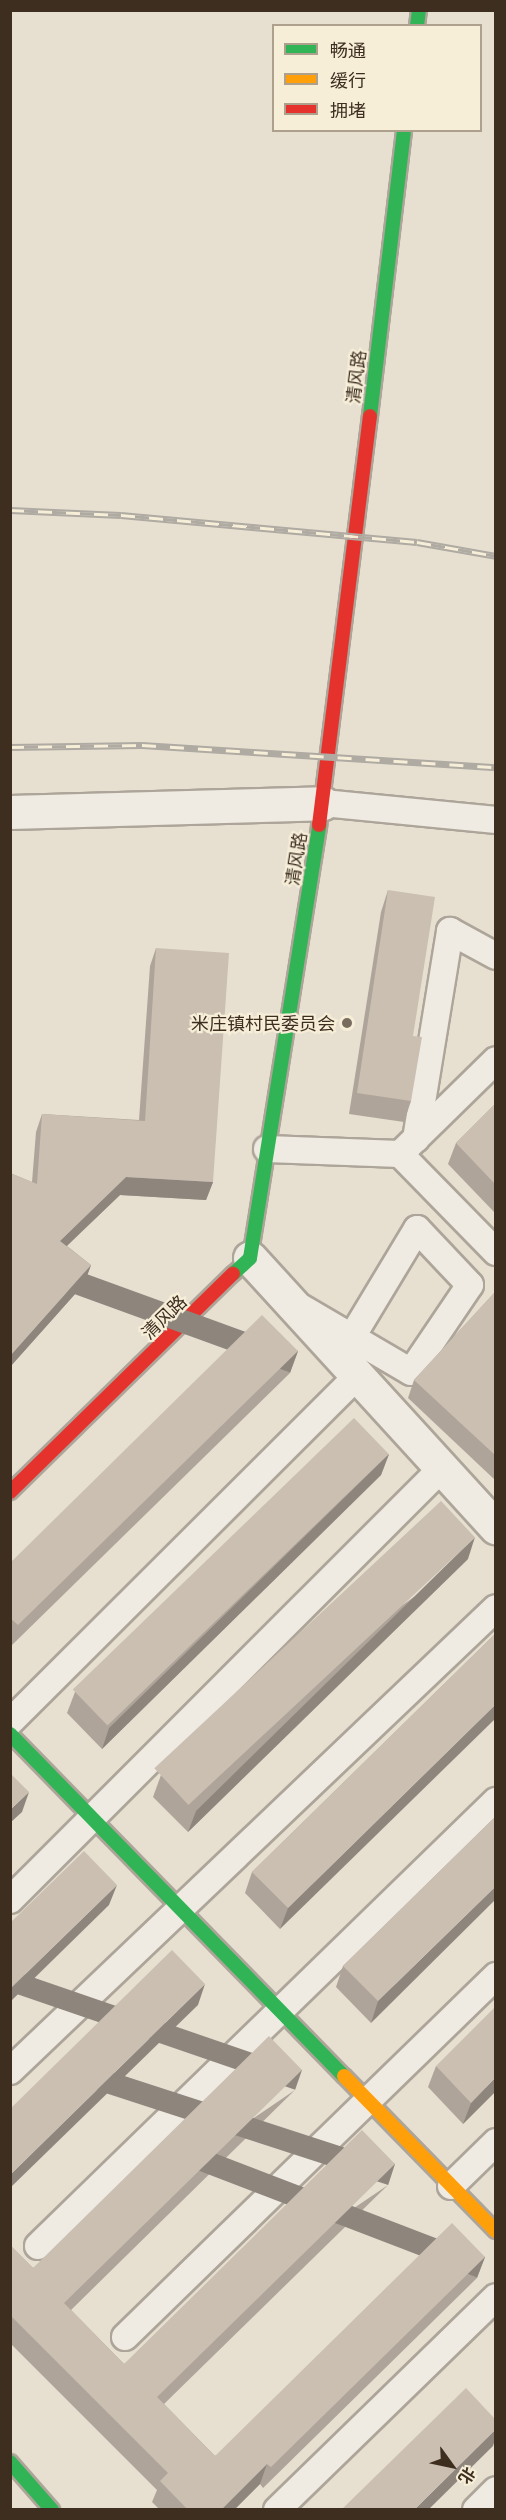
<!DOCTYPE html>
<html>
<head>
<meta charset="utf-8">
<style>
	body { margin:0 }
	#map { position:relative; width:506px; height:2520px; overflow:hidden; background:#e7e0d1; font-family:"PT Serif","Noto Sans SC",serif }
	div>[style] { position:absolute }
	[style*='--x'] { left:calc(var(--x)*1px); top:calc(var(--y)*1px); width:calc(var(--w)*1px); rotate:calc(var(--a)*1deg) }
	.roads { filter:drop-shadow(2px 0 #ada599) drop-shadow(-2px 0 #ada599) drop-shadow(0 2px #ada599) drop-shadow(0 -2px #ada599) }
	.lane>* { height:26px; margin:-13px; padding:0 13px; transform-origin:13px; border-radius:13px; background:#efebe3 }
	.street>* { height:33px; margin:-16.5px; padding:0 16.5px; transform-origin:16.5px; border-radius:16.5px; background:#efebe3 }
	.fast>* { height:14px; margin:-7px; padding:0 7px; transform-origin:7px; border-radius:7px; background:#30b455 }
	.slow>* { height:14px; margin:-7px; padding:0 7px; transform-origin:7px; border-radius:7px; background:#ff9f0a }
	.jam>* { height:14px; margin:-7px; padding:0 7px; transform-origin:7px; border-radius:7px; background:#e5322d }
	.rail>* { height:7px; margin-top:-3.5px; transform-origin:0; background:repeating-linear-gradient(90deg,#f7eed8 0 14px,#afaaa2 0 28px); box-sizing:border-box; border-block:2px solid #afaaa2 }
	.wall>* { inset:0; background:#afa499 }
	.shaded-wall>* { inset:0; background:#8e867d; transform-origin:0 0 }
	.building>* { inset:0; background:#cbbfb2; transform-origin:0 0 }
	.dots>* { width:16px; height:16px; translate:-50% -50%; box-sizing:border-box; border:3px solid #f7eed8; border-radius:50% }
	span { translate:-50% -50%; white-space:nowrap; text-align:center; line-height:1.15; -webkit-text-stroke:4.5px #f7eed8; paint-order:stroke }
	.street-label { font-size:18px; color:#3d2e20 }
	.poi-label { font-size:18px; color:#3d2e20 }
	.right { translate:-100% -50%; text-align:right }
	.frame { position:absolute; inset:0; border:12px solid #3d2e20; pointer-events:none }
	.legend { position:absolute; left:272px; top:24px; width:210px; height:108px; box-sizing:border-box; background:#f7eed8; border:2px solid #ada18e; margin:0; padding:8px 10px; list-style:none; font-size:18px; color:#3d2e20 }
	.legend li { display:flex; align-items:center; gap:12px; height:30px }
	.legend b { width:30px; border:2px solid #ada18e }
	.north { position:absolute; left:422px; top:2436px; width:60px; height:60px; -webkit-text-stroke:4px #f7eed8; paint-order:stroke; rotate:123deg; font-size:16px; font-weight:700; line-height:24px; text-align:center; color:#3d2e20 }
	.north::after { content:''; display:block; margin:auto; width:21px; height:27px; background:#3d2e20; clip-path:polygon(50% 0,100% 100%,50% 72%,0 100%) }
</style>
</head>
<body>
<div id="map">
	<div class="roads">
		<div class="lane">
			<div style="--x:323;--y:803;--w:174;--a:5.6"></div>
			<div style="--x:416;--y:1139;--w:211;--a:-80.7"></div>
			<div style="--x:450;--y:931;--w:52;--a:28.5"></div>
			<div style="--x:267;--y:1149;--w:133;--a:2.2"></div>
			<div style="--x:400;--y:1154;--w:134;--a:-44.4"></div>
			<div style="--x:400;--y:1154;--w:137;--a:45.6"></div>
			<div style="--x:302;--y:1308;--w:126;--a:30.4"></div>
			<div style="--x:411;--y:1372;--w:105;--a:-55.9"></div>
			<div style="--x:470;--y:1285;--w:77;--a:-133.4"></div>
			<div style="--x:417;--y:1229;--w:124;--a:121.1"></div>
			<div style="--x:10;--y:1722;--w:490;--a:-44.9"></div>
			<div style="--x:10;--y:1900;--w:611;--a:-45"></div>
			<div style="--x:10;--y:2071;--w:671;--a:-43.61"></div>
			<div style="--x:451;--y:2186;--w:63;--a:-44.4"></div>
			<div style="--x:38;--y:2246;--w:639;--a:-44.18"></div>
			<div style="--x:125;--y:2337;--w:518;--a:-44.22"></div>
			<div style="--x:277;--y:2510;--w:305;--a:-44.2"></div>
			<div style="--x:476;--y:2510;--w:28;--a:-45"></div>
		</div>
		<div class="street">
			<div style="--x:10;--y:812;--w:313;--a:-1.6"></div>
			<div style="--x:250;--y:1258;--w:365;--a:47.6"></div>
		</div>
		<div class="fast">
			<div style="--x:417;--y:26;--w:16;--a:-83"></div>
			<div style="--x:370;--y:416;--w:288;--a:-83.2"></div>
			<div style="--x:233;--y:1274;--w:23;--a:-43"></div>
			<div style="--x:250;--y:1258;--w:438;--a:-80.9"></div>
			<div style="--x:10;--y:1734;--w:478;--a:45.7"></div>
			<div style="--x:10;--y:2462;--w:64;--a:48.8"></div>
		</div>
		<div class="slow">
			<div style="--x:344;--y:2076;--w:217;--a:45.6"></div>
		</div>
		<div class="jam">
			<div style="--x:319;--y:825;--w:412;--a:-82.9"></div>
			<div style="--x:10;--y:1492;--w:312;--a:-44.4"></div>
		</div>
	</div>
	<div class="rail">
		<div style="--x:10;--y:510;--w:111;--a:2.6"></div>
		<div style="--x:121;--y:515;--w:297;--a:5.2"></div>
		<div style="--x:417;--y:542;--w:80;--a:10"></div>
		<div style="--x:10;--y:747;--w:132;--a:-0.9"></div>
		<div style="--x:142;--y:745;--w:355;--a:3.6"></div>
	</div>
	<div class="wall">
		<div style="clip-path:polygon(388px 890px,413px 1036px,411px 1101px,404px 1122px,349px 1114px,381px 912px)"></div>
		<div style="clip-path:polygon(156px 948px,213px 1182px,206px 1200px,120px 1195px,67px 1246px,91px 1265px,84px 1284px,10px 1367px,10px 1173px,32px 1182px,36px 1132px,42px 1114px,139px 1120px,150px 966px)"></div>
		<div style="clip-path:polygon(495px 1104px,495px 1213px,448px 1164px,456px 1143px)"></div>
		<div style="clip-path:polygon(495px 1292px,495px 1480px,408px 1398px,414px 1380px)"></div>
		<div style="clip-path:polygon(298px 1351px,290px 1373px,10px 1647px,10px 1563px)"></div>
		<div style="clip-path:polygon(389px 1454px,381px 1475px,102px 1749px,67px 1713px,75px 1692px)"></div>
		<div style="clip-path:polygon(468px 1559px,188px 1832px,153px 1797px,161px 1775px)"></div>
		<div style="clip-path:polygon(495px 1634px,280px 1929px,245px 1893px,252px 1872px)"></div>
		<div style="clip-path:polygon(495px 1817px,371px 2023px,336px 1987px,343px 1966px)"></div>
		<div style="clip-path:polygon(436px 2066px,495px 2092px,463px 2124px,428px 2087px)"></div>
		<div style="clip-path:polygon(295px 2090px,71px 2310px,124px 2364px,388px 2185px,164px 2404px,215px 2456px,485px 2257px,477px 2278px,263px 2488px,260px 2484px,234px 2510px,160px 2510px,152px 2502px,157px 2490px,10px 2343px,10px 2245px,33px 2268px)"></div>
	</div>
	<div class="shaded-wall">
		<div style="clip-path:polygon(126px 1177px,213px 1182px,206px 1200px,120px 1195px,53px 1259px,60px 1241px)"></div>
		<div style="clip-path:polygon(91px 1265px,84px 1284px,10px 1367px,10px 1356px)"></div>
		<div style="left:298px;top:1351px;width:23px;height:392px;rotate:110deg"></div>
		<div style="clip-path:polygon(389px 1454px,381px 1475px,102px 1749px,109px 1728px)"></div>
		<div style="clip-path:polygon(475px 1537px,468px 1559px,188px 1832px,196px 1811px)"></div>
		<div style="clip-path:polygon(495px 1705px,495px 1719px,280px 1929px,288px 1908px)"></div>
		<div style="clip-path:polygon(29px 1792px,22px 1812px,10px 1823px,10px 1810px)"></div>
		<div style="clip-path:polygon(117px 1885px,109px 1905px,10px 2002px,10px 1989px)"></div>
		<div style="clip-path:polygon(495px 1887px,495px 1900px,371px 2023px,378px 2001px)"></div>
		<div style="clip-path:polygon(205px 1984px,198px 2005px,10px 2188px,10px 2175px)"></div>
		<div style="left:302px;top:2070px;width:21px;height:333px;rotate:109deg"></div>
		<div style="clip-path:polygon(495px 2078px,495px 2092px,463px 2124px,471px 2103px)"></div>
		<div style="left:395px;top:2164px;width:22px;height:333px;rotate:108deg"></div>
		<div style="left:485px;top:2257px;width:22px;height:300px;rotate:111deg"></div>
		<div style="clip-path:polygon(495px 2430px,495px 2440px,493px 2446px,428px 2510px,414px 2510px)"></div>
		<div style="clip-path:polygon(267px 2464px,260px 2484px,234px 2510px,221px 2510px)"></div>
	</div>
	<div class="building">
		<div style="clip-path:polygon(388px 890px,435px 897px,413px 1036px,422px 1037px,411px 1101px,357px 1093px)"></div>
		<div style="clip-path:polygon(156px 948px,229px 953px,213px 1182px,126px 1177px,60px 1241px,91px 1265px,10px 1356px,10px 1173px,37px 1184px,42px 1114px,145px 1121px)"></div>
		<div style="clip-path:polygon(495px 1104px,495px 1184px,456px 1143px)"></div>
		<div style="clip-path:polygon(495px 1292px,495px 1455px,414px 1380px)"></div>
		<div style="clip-path:polygon(262px 1315px,298px 1351px,18px 1625px,10px 1618px,10px 1563px)"></div>
		<div style="left:354px;top:1418px;width:50px;height:391px;rotate:46deg"></div>
		<div style="left:441px;top:1501px;width:50px;height:392px;rotate:47deg"></div>
		<div style="clip-path:polygon(495px 1634px,495px 1705px,288px 1908px,252px 1872px)"></div>
		<div style="clip-path:polygon(10px 1773px,29px 1792px,10px 1810px)"></div>
		<div style="clip-path:polygon(495px 1817px,495px 1887px,378px 2001px,343px 1966px)"></div>
		<div style="clip-path:polygon(84px 1851px,117px 1885px,10px 1989px,10px 1923px)"></div>
		<div style="clip-path:polygon(172px 1950px,205px 1984px,10px 2175px,10px 2109px)"></div>
		<div style="clip-path:polygon(495px 2007px,495px 2078px,471px 2103px,436px 2066px)"></div>
		<div style="clip-path:polygon(269px 2036px,302px 2070px,64px 2303px,124px 2364px,362px 2130px,395px 2164px,157px 2397px,215px 2456px,452px 2223px,485px 2257px,271px 2467px,267px 2464px,221px 2510px,188px 2510px,160px 2481px,168px 2473px,10px 2315px,10px 2245px,33px 2268px)"></div>
		<div style="clip-path:polygon(466px 2388px,495px 2419px,495px 2430px,414px 2510px,341px 2510px)"></div>
	</div>
	<div class="dots">
		<div style="left:347px;top:1023px;background:#786c5e"></div>
	</div>
	<div class="street-label">
		<span style="left:356px;top:377px;rotate:-83deg">清风路</span>
		<span style="left:296px;top:859px;rotate:-81deg">清风路</span>
		<span style="left:164px;top:1317px;rotate:-44deg">清风路</span>
	</div>
	<div class="poi-label">
		<span class="right" style="left:335px;top:1023px">米庄镇村民委员会</span>
	</div>
	<div class="frame"></div>
	<ul class="legend">
	<li><b style="height:8px;background:#30b455"></b>畅通</li>
	<li><b style="height:8px;background:#ff9f0a"></b>缓行</li>
	<li><b style="height:8px;background:#e5322d"></b>拥堵</li>
	</ul>
	<div class="north">北</div>
</div>
</body>
</html>
